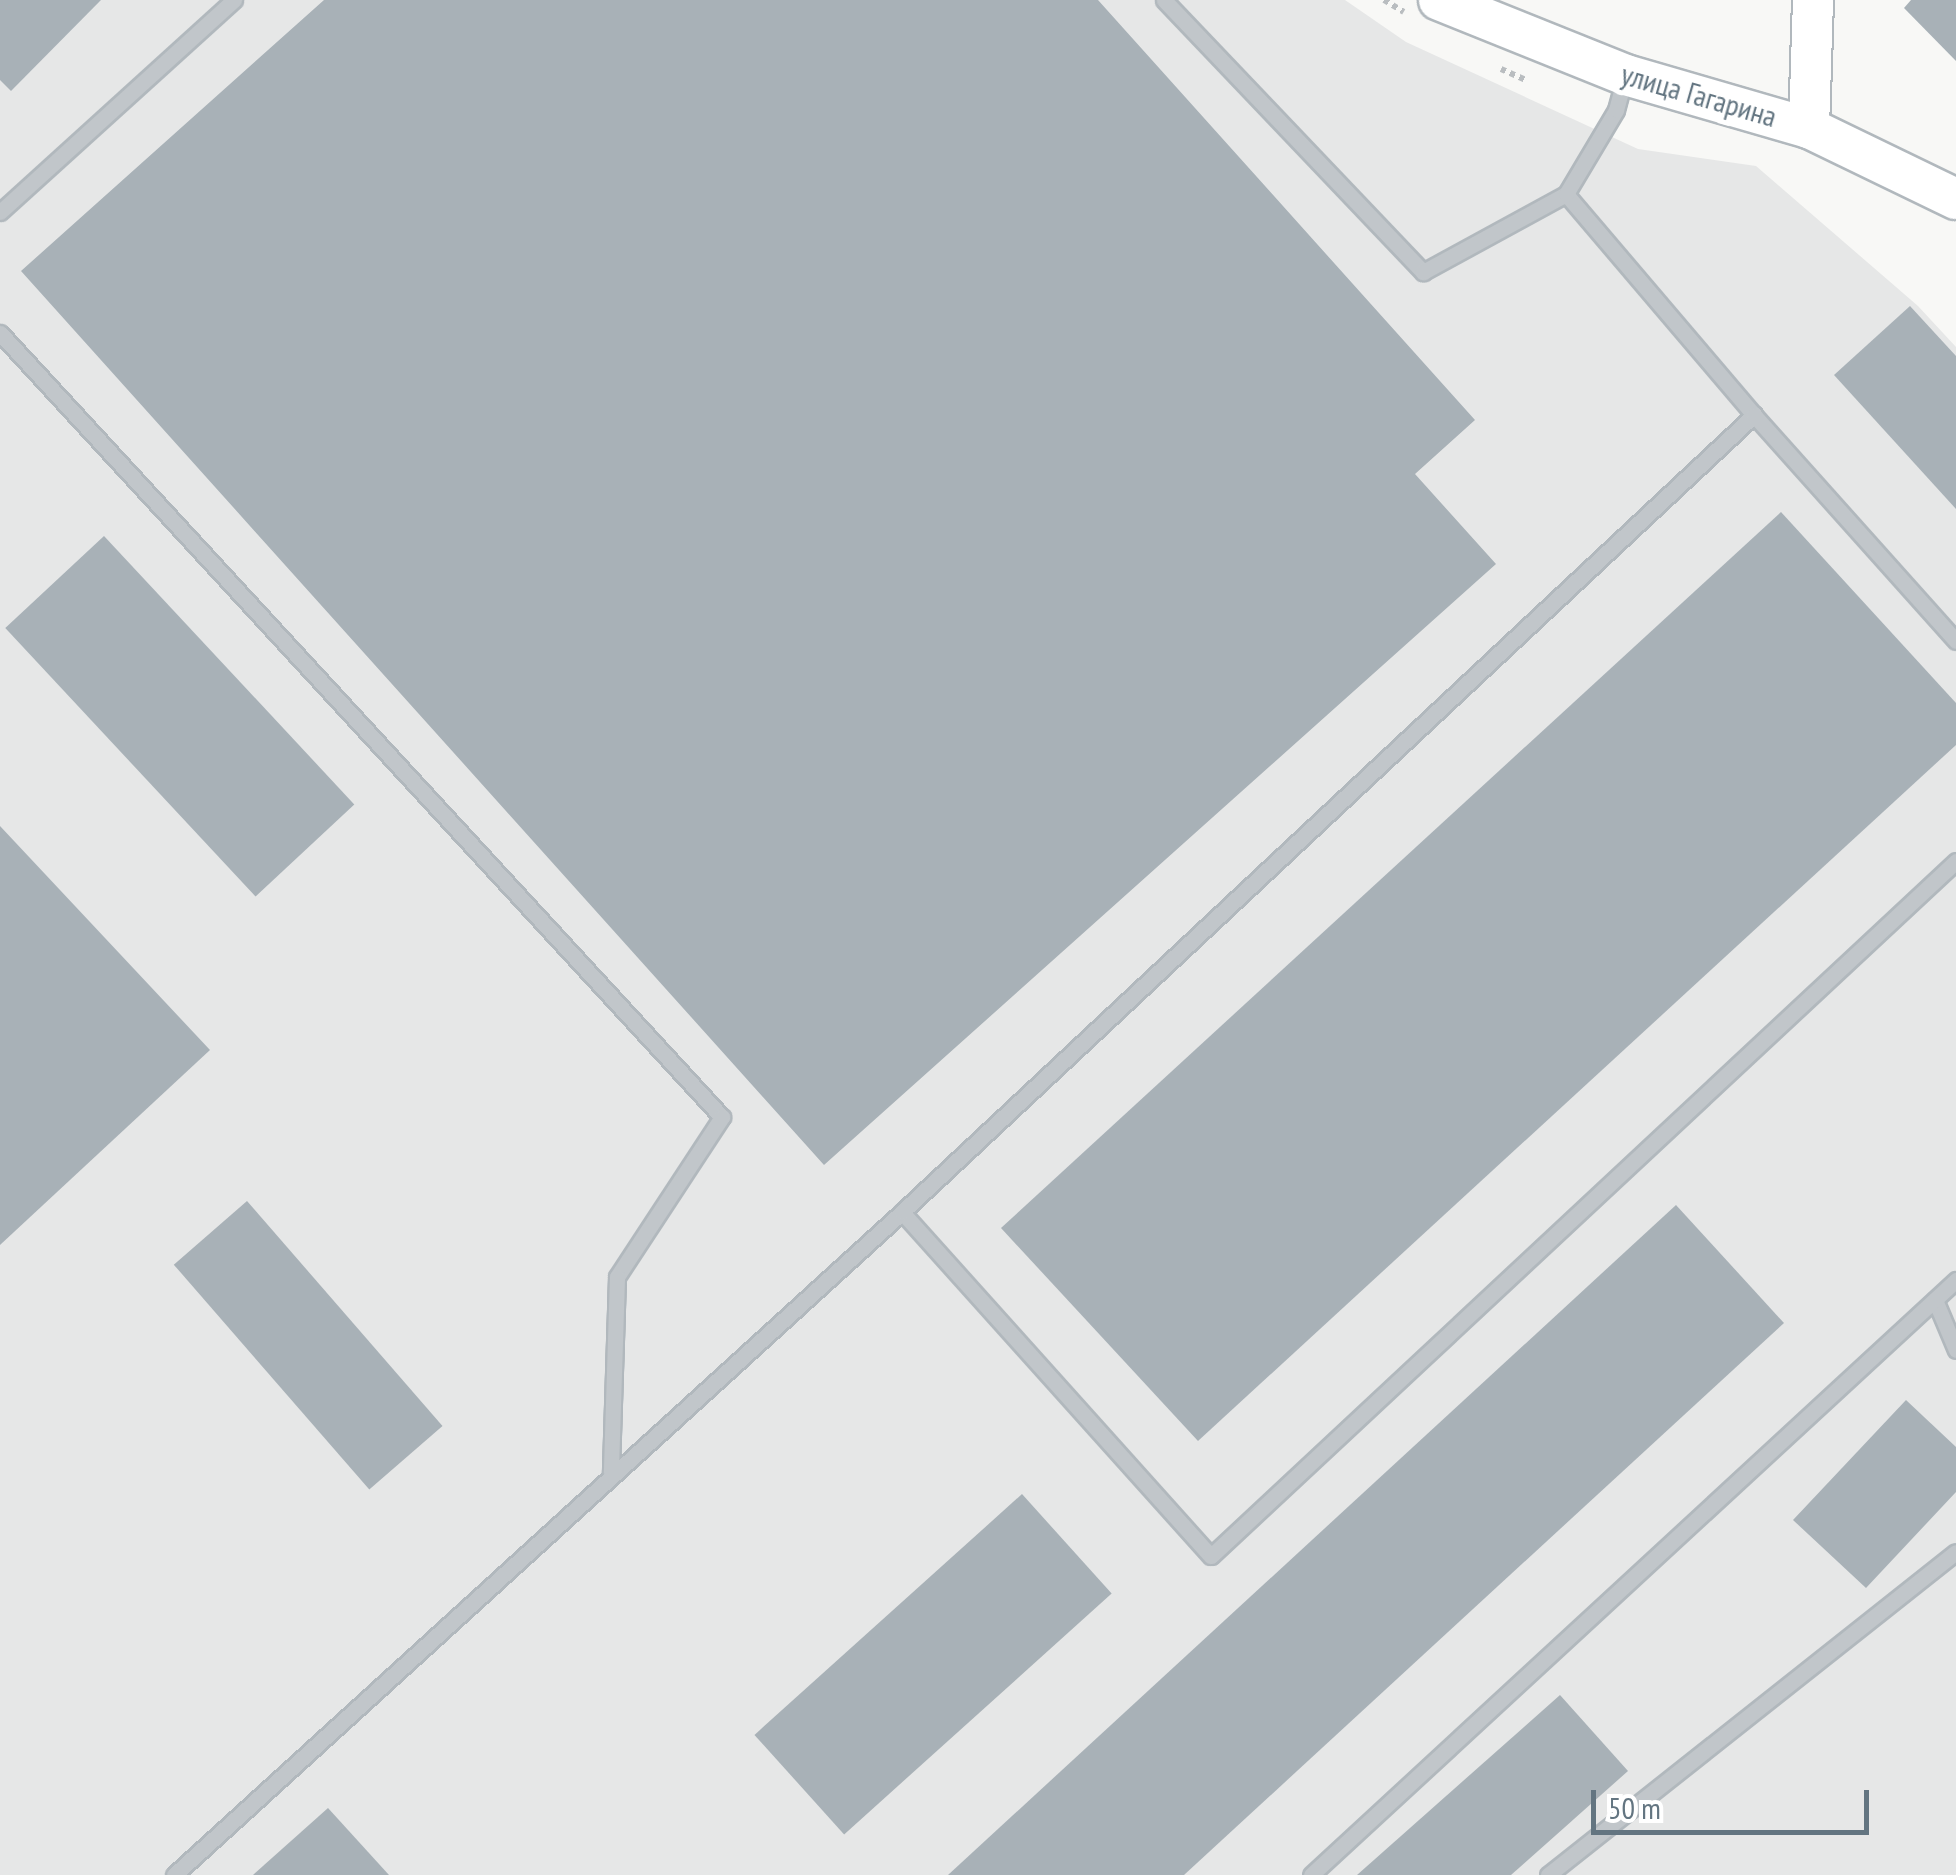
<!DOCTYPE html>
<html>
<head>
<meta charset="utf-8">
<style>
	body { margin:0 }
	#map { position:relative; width:1956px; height:1875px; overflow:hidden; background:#f8f8f6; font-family:"PT Sans Narrow",sans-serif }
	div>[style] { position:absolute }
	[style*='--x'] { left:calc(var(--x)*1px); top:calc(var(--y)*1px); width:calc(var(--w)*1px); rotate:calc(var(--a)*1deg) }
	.built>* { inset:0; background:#e6e7e7 }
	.building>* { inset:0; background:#a8b1b7; transform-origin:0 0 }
	.path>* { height:6px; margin-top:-3px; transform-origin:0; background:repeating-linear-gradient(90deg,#b9bdc0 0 5px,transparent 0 10px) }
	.roads { filter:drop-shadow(2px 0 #b1b8bd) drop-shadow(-2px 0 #b1b8bd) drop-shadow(0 2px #b1b8bd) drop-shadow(0 -2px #b1b8bd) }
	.lane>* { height:15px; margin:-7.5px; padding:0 7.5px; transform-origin:7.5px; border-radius:7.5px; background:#c1c6ca }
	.secondary>* { height:40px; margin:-20px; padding:0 20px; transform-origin:20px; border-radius:20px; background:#fff }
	span { translate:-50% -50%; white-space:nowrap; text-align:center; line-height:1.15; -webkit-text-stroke:10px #fff; paint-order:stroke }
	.street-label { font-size:30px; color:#637581 }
	.scale { position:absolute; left:1591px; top:1790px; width:278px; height:45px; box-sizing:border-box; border:5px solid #637581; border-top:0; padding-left:12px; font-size:30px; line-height:35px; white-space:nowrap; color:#637581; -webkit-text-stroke:8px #fff; paint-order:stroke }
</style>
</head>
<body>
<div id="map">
	<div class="built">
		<div style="clip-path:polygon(0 0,1345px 0,1406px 42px,1638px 149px,1756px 166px,1918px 306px,1956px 347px,1956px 1875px,0 1875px)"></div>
	</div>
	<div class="building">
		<div style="clip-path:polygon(0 0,101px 0,11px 91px,0 80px)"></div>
		<div style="clip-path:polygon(324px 0,1098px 0,1475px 420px,1415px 474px,1496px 564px,824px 1165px,21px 271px)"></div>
		<div style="clip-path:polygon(1911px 0,1956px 0,1956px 61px,1904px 8px)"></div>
		<div style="clip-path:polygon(1910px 306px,1956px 356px,1956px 509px,1834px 375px)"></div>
		<div style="clip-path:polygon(1781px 512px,1956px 703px,1956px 745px,1198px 1441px,1001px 1228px)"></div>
		<div style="left:104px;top:536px;width:367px;height:135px;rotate:47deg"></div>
		<div style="clip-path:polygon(0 826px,210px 1050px,0 1245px)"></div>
		<div style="left:247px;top:1201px;width:298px;height:97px;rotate:49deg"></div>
		<div style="clip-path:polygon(1676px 1205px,1784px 1323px,1184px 1875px,948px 1875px)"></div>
		<div style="clip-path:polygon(1906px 1400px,1956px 1447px,1956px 1492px,1866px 1588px,1793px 1520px)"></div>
		<div style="left:1022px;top:1494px;width:134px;height:360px;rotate:48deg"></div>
		<div style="clip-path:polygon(1560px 1695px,1628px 1771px,1511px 1875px,1357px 1875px)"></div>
		<div style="clip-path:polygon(328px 1808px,389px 1875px,253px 1875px)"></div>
	</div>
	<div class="path">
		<div style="--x:1384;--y:0;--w:23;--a:31"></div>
		<div style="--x:1501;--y:69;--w:27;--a:24"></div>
	</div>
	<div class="roads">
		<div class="lane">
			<div style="--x:1164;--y:0;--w:376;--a:46.4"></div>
			<div style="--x:1423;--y:272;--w:163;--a:-28.6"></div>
			<div style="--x:1566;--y:194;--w:290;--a:49.6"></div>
			<div style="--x:1566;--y:194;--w:98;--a:-59.2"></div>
			<div style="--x:1616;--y:110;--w:34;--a:-75"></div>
			<div style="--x:0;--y:212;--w:316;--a:-42.2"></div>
			<div style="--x:0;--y:333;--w:1066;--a:47.36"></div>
			<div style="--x:722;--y:1117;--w:191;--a:123.3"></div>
			<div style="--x:617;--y:1277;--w:195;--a:91.8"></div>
			<div style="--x:902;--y:1212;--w:462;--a:48.1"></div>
			<div style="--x:1211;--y:1556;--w:1019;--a:-43.01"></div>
			<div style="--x:1935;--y:1300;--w:54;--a:67.2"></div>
			<div style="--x:174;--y:1875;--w:985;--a:-42.32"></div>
			<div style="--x:902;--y:1212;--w:1167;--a:-43.09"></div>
			<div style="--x:1754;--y:415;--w:303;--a:48.2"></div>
			<div style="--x:1311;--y:1875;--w:878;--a:-42.69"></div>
			<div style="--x:1548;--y:1875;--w:520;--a:-38.37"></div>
		</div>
		<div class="secondary">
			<div style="--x:1439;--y:0;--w:201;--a:21.9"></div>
			<div style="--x:1626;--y:75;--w:191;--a:16.2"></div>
			<div style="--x:1809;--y:128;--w:163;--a:25.8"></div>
			<div style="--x:1809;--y:128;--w:128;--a:-88.2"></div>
		</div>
	</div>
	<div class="street-label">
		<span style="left:1699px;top:95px;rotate:16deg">улица Гагарина</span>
	</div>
	<div class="scale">50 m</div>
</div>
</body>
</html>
